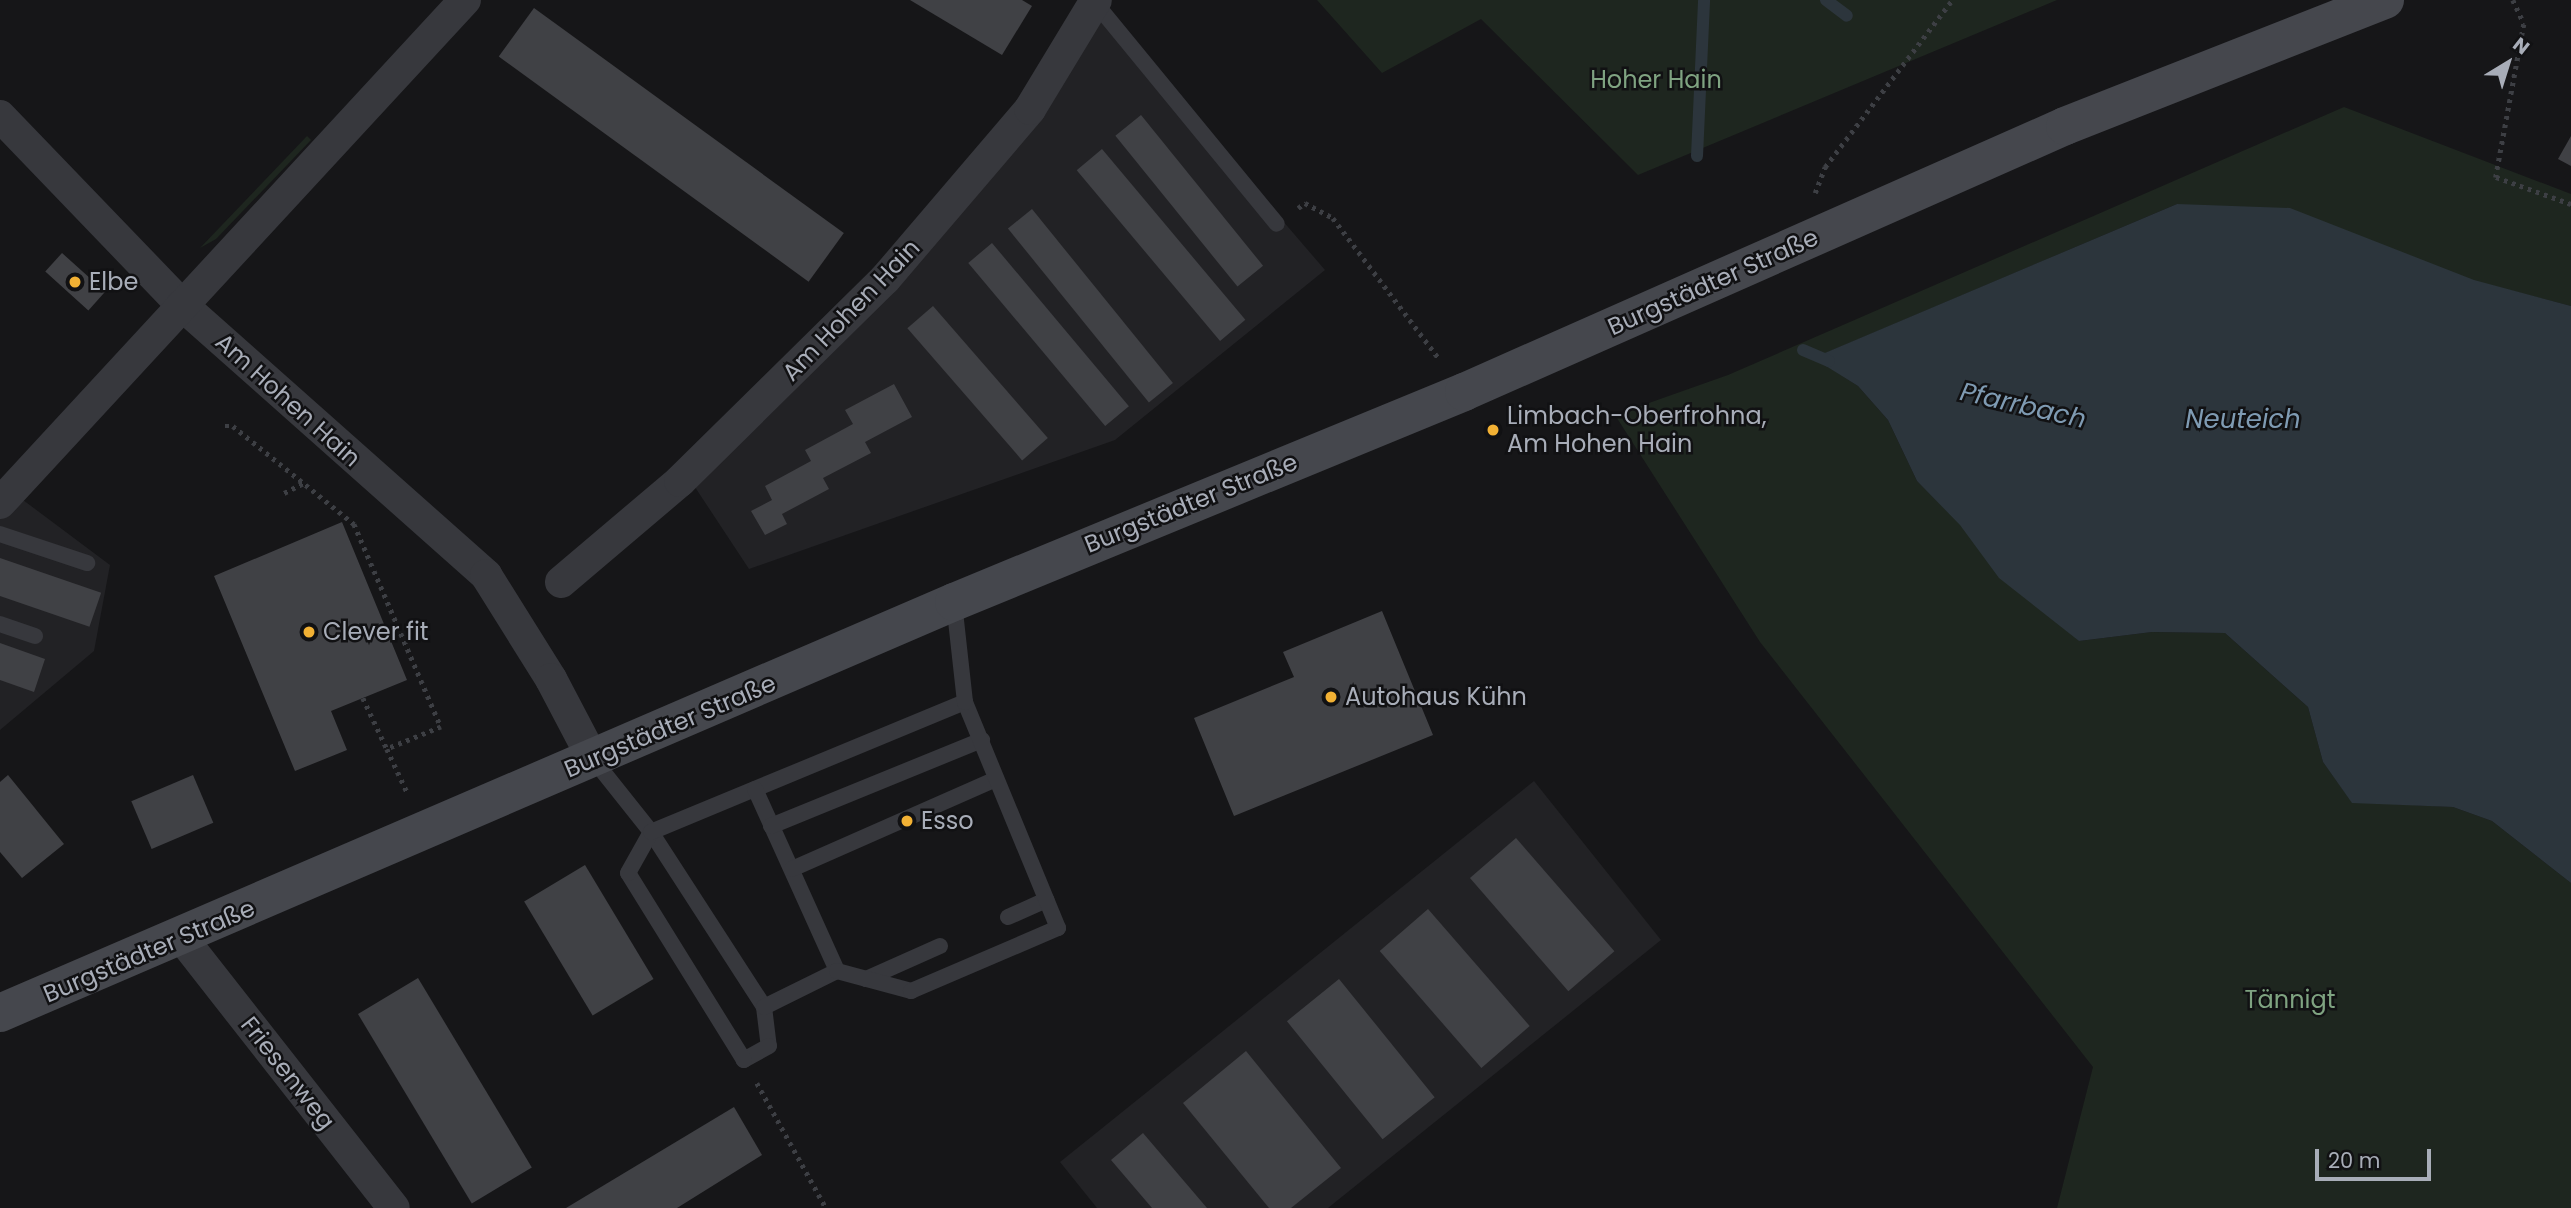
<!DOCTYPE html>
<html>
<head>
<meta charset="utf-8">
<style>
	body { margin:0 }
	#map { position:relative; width:2571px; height:1208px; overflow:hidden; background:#161618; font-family:Poppins,sans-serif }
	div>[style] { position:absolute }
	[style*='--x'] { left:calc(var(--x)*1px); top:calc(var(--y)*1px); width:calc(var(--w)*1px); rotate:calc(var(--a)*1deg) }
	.built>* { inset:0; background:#222225 }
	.green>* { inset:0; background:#1e261f }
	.water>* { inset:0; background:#2c353c }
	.stream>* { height:12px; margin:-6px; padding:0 6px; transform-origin:6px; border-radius:6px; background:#2c353c }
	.building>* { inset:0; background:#404145; transform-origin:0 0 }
	.path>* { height:4.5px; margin-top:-2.25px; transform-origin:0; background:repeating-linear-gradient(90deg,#3d3f44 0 3.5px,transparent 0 8.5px) }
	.lane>* { height:16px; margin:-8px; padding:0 8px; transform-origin:8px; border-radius:8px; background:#37383d }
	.street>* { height:32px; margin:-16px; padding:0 16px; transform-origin:16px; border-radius:16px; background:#37383d }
	.secondary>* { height:38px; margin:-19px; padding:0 19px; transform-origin:19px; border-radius:19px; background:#45474d }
	.dots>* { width:19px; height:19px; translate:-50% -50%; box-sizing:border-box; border:4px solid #111113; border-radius:50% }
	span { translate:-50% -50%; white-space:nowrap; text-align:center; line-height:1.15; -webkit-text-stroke:5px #111113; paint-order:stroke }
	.park-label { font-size:24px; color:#7fa381 }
	.poi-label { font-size:24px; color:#a8adb8 }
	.left { translate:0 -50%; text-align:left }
	.street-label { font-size:24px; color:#a8adb8 }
	.water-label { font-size:26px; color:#7f9bb3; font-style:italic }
	.north { position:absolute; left:2473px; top:28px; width:70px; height:70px; -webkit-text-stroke:5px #111113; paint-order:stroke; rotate:38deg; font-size:19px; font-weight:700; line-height:28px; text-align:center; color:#a8adb8 }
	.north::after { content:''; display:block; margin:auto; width:24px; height:32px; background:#a8adb8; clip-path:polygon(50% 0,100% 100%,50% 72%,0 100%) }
	.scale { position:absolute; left:2315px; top:1149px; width:116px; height:32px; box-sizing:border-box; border:4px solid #a8adb8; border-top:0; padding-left:9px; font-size:21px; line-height:24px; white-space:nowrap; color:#a8adb8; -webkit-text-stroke:5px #111113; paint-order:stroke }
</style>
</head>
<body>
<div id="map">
	<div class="built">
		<div style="clip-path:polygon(1097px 5px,1325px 270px,1115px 440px,749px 569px,687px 475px,908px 253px)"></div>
		<div style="clip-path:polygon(11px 491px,110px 565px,94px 651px,0 730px,0 503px)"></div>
		<div style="clip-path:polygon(1534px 781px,1661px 940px,1328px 1208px,1097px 1208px,1060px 1162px)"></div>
	</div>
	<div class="green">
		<div style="clip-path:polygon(1317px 0,2057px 0,1638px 175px,1481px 19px,1382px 73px)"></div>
		<div style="clip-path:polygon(2344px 107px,2571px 194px,2571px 306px,2177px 204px,1814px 358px,1858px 386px,1888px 420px,1917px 481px,2079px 641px,2152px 632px,2225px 633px,2308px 707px,2323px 762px,2352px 802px,2453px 807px,2492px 821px,2571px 883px,2571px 1208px,2057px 1208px,2093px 1067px,1760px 642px,1615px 415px,1728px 375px)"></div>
		<div style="clip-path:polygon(307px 136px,311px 140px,216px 239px,200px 248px)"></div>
	</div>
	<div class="water">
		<div style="clip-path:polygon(2177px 204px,2290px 208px,2474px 280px,2571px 306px,2571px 883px,2492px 821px,2453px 807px,2352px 803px,2323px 762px,2308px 707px,2225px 633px,2152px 632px,2079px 641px,1999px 578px,1960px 525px,1917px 481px,1888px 420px,1858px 386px,1813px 358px)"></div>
	</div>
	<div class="stream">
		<div style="--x:1826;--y:0;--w:26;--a:37"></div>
		<div style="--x:1697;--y:156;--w:156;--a:-87.4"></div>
		<div style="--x:1803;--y:350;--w:28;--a:23"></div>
	</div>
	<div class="building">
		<div style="clip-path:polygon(910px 0,1022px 0,1032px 6px,1002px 55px)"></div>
		<div style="left:534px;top:8px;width:383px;height:60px;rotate:36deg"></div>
		<div style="left:1141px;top:115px;width:194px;height:33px;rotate:51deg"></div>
		<div style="clip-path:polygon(2571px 136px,2571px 166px,2558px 159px)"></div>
		<div style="left:1102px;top:149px;width:223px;height:33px;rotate:50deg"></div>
		<div style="left:1032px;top:209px;width:224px;height:31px;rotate:51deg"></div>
		<div style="left:992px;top:243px;width:213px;height:31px;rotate:50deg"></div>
		<div style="left:62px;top:253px;width:58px;height:25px;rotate:42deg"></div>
		<div style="left:933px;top:306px;width:175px;height:34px;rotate:49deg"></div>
		<div style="clip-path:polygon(894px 384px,912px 417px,865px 442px,871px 453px,823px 478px,829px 489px,782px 514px,787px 524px,765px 535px,751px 511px,772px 500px,765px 486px,811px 461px,805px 450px,853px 424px,845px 410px)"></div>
		<div style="clip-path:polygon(342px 522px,407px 680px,331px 711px,347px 750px,295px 771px,214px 576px)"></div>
		<div style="left:0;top:558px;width:107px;height:36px;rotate:19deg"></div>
		<div style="clip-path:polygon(1382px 611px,1433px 735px,1234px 816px,1194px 718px,1294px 677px,1283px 652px)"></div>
		<div style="clip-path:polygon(0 643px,45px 659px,34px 692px,0 680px)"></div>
		<div style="clip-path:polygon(8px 775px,64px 844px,22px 878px,0 852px,0 782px)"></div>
		<div style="left:193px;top:775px;width:52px;height:67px;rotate:67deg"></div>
		<div style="left:1516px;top:838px;width:150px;height:61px;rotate:49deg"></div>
		<div style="left:585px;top:865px;width:133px;height:71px;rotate:59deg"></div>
		<div style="left:1428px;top:909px;width:155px;height:64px;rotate:49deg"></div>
		<div style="left:418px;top:978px;width:221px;height:70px;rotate:59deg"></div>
		<div style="left:1339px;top:979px;width:152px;height:67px;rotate:51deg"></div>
		<div style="clip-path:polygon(1246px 1051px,1341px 1168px,1291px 1208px,1269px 1208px,1183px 1103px)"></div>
		<div style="clip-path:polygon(734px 1107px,762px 1155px,677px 1208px,566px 1208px)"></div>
		<div style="clip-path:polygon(1143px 1133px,1207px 1208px,1152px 1208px,1111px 1160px)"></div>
	</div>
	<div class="path">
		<div style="--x:2513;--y:0;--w:26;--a:65"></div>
		<div style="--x:2524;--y:24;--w:156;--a:100.4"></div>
		<div style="--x:2496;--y:177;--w:80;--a:19.8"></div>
		<div style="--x:1815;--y:193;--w:28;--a:-69"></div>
		<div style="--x:1825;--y:167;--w:210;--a:-52.7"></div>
		<div style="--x:1298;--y:208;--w:9;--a:-36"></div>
		<div style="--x:1305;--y:203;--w:32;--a:28"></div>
		<div style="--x:1333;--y:218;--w:178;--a:53"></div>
		<div style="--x:225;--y:426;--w:8;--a:0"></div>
		<div style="--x:233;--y:426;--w:156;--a:39"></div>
		<div style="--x:354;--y:524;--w:221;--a:66.8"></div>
		<div style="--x:441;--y:727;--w:58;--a:157.8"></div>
		<div style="--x:387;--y:749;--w:50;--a:65"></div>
		<div style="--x:284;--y:493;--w:22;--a:-27"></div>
		<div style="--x:363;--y:698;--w:56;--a:64.8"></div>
		<div style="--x:757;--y:1083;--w:143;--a:61.1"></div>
	</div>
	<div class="lane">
		<div style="--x:1097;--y:5;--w:283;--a:50.6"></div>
		<div style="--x:0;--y:534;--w:92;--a:18.4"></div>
		<div style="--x:0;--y:624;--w:37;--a:19"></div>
		<div style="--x:593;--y:759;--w:93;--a:51.5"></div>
		<div style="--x:651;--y:832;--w:208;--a:57.1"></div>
		<div style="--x:764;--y:1007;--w:39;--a:83"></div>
		<div style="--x:769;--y:1046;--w:29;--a:151"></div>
		<div style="--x:744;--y:1060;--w:220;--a:-121.8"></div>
		<div style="--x:628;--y:873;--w:47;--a:-60.7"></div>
		<div style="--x:651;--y:832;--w:340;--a:-22.5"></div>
		<div style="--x:755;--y:789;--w:200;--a:65.7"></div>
		<div style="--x:771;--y:826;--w:228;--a:-22.2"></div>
		<div style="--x:792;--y:869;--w:223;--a:-23.8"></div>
		<div style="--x:1008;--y:917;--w:42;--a:-24.1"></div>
		<div style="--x:866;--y:979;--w:81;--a:-24"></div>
		<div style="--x:764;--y:1007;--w:81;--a:-26.3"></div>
		<div style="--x:837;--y:971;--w:77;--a:15.1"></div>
		<div style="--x:911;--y:991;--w:160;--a:-23.2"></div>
		<div style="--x:1058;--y:928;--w:244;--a:-112.4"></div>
		<div style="--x:965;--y:702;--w:101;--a:-96.3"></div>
	</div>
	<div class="street">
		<div style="--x:0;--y:116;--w:262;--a:46.1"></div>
		<div style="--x:182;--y:305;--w:407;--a:41.6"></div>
		<div style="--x:486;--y:575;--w:123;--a:58"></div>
		<div style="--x:551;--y:679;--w:90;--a:62.3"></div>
		<div style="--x:0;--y:503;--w:685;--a:-47.25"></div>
		<div style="--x:561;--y:582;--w:156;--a:-40.3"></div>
		<div style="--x:680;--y:481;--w:288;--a:-44.6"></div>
		<div style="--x:885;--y:279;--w:223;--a:-49.5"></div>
		<div style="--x:1030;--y:109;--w:127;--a:-58.8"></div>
		<div style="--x:182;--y:938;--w:343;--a:51.9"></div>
	</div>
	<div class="secondary">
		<div style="--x:0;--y:1013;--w:1039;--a:-23.31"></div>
		<div style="--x:954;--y:602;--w:552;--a:-22.38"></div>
		<div style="--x:1464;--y:392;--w:657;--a:-23.87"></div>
		<div style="--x:2065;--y:126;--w:344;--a:-21.5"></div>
	</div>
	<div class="dots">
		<div style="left:75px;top:282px;background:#f2b134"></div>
		<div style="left:1493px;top:430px;background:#f2b134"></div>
		<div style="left:309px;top:632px;background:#f2b134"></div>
		<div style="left:1331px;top:697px;background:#f2b134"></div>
		<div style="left:907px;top:821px;background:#f2b134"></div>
	</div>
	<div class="park-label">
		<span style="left:1656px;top:80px">Hoher Hain</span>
		<span style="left:2290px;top:1000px">Tännigt</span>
	</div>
	<div class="poi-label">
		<span class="left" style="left:89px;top:282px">Elbe</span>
		<span class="left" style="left:1507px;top:430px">Limbach-Oberfrohna,<br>Am Hohen Hain</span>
		<span class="left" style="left:323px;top:632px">Clever fit</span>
		<span class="left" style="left:1345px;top:697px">Autohaus Kühn</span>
		<span class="left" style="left:921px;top:821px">Esso</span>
	</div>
	<div class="street-label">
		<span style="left:1713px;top:282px;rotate:-24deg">Burgstädter Straße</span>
		<span style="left:851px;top:310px;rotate:-46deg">Am Hohen Hain</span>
		<span style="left:288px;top:400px;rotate:42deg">Am Hohen Hain</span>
		<span style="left:1191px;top:503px;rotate:-22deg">Burgstädter Straße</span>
		<span style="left:670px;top:726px;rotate:-23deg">Burgstädter Straße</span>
		<span style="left:149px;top:951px;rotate:-23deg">Burgstädter Straße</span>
		<span style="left:288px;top:1073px;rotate:52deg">Friesenweg</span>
	</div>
	<div class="water-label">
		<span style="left:2023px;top:406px;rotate:13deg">Pfarrbach</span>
		<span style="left:2243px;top:420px">Neuteich</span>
	</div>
	<div class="north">N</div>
	<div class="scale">20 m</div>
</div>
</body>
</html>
